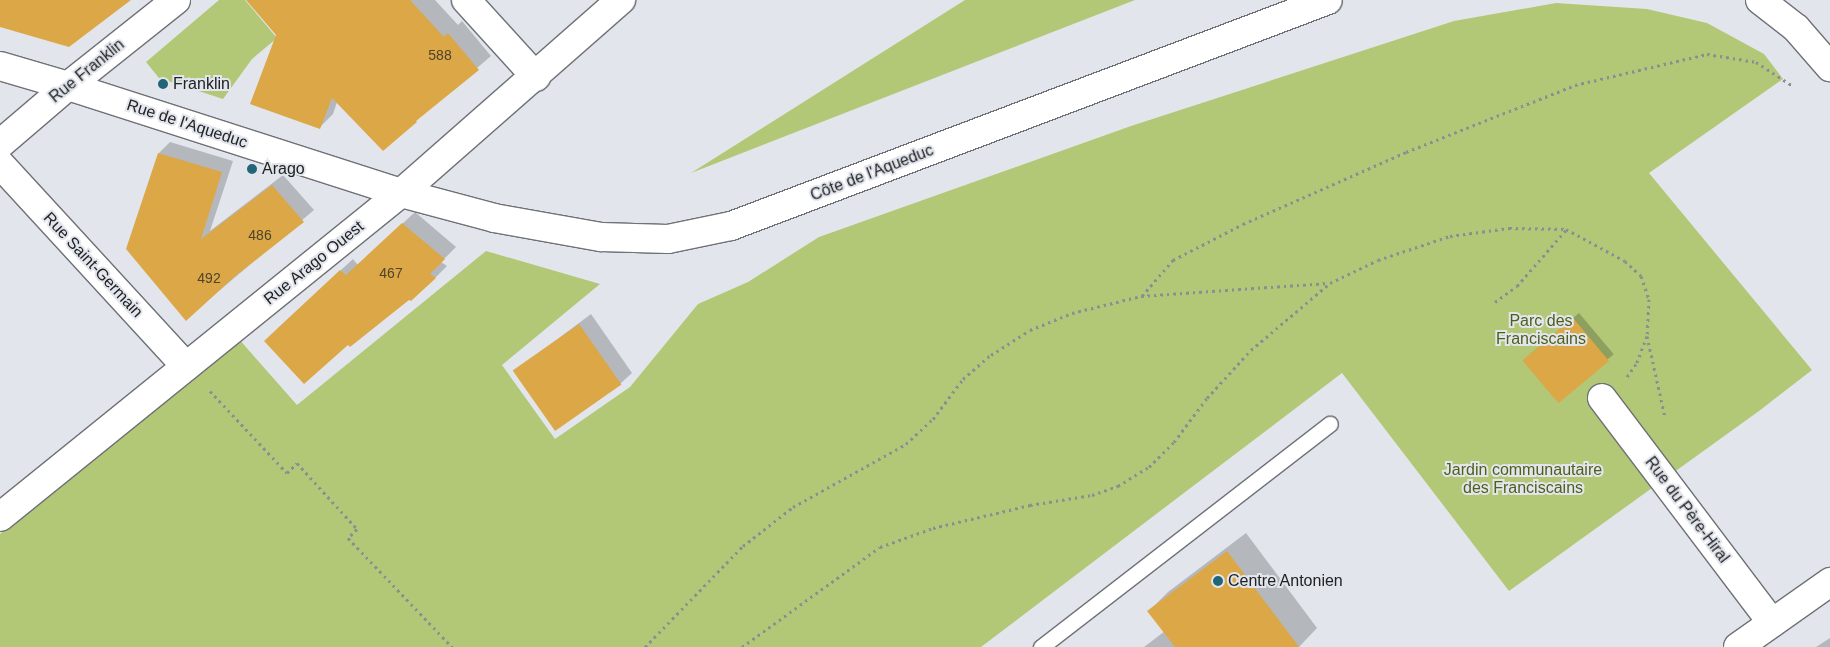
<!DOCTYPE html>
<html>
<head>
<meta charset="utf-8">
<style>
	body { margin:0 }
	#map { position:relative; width:1830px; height:647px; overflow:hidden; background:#e2e6ec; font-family:Arial,sans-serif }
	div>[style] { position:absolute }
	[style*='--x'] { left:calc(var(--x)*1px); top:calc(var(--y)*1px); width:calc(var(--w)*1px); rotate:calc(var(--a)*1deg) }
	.green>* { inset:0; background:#b2c877 }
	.shadow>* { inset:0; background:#0003; transform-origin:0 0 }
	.building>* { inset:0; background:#dca746; transform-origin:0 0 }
	.path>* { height:3px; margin-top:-1.5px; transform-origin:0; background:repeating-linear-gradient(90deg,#8b8e92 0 2.5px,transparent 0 6.5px) }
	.roads { filter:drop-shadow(1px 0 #6e7176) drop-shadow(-1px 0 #6e7176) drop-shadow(0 1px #6e7176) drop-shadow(0 -1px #6e7176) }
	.lane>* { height:15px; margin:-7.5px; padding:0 7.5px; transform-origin:7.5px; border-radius:7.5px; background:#fff }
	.street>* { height:28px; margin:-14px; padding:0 14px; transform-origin:14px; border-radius:14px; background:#fff }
	.secondary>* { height:28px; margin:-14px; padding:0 14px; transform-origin:14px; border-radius:14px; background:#fff }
	.dots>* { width:14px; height:14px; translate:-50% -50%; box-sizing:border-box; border:2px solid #e2e6ec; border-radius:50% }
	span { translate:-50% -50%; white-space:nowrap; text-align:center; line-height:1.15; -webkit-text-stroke:4px #e2e6ec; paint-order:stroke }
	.number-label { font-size:14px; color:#4f432c }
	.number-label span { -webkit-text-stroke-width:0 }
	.street-label { font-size:16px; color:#202224 }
	.poi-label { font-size:16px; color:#202224 }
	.left { translate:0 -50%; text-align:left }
	.park-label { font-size:16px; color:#4f5f1a }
</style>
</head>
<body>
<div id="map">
	<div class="green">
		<div style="clip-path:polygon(219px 0,245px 0,277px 38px,252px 59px,223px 99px,159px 78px,146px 62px)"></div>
		<div style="clip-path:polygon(965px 0,1135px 0,691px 173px)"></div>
		<div style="clip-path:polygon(1556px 3px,1647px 9px,1707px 23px,1764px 54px,1783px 79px,1649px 173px,1812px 370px,1759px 411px,1509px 591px,1342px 373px,981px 647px,0 647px,0 534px,238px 338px,297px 405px,486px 251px,600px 284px,502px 365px,555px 439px,630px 387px,698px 304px,748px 282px,819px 237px,1131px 126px,1454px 21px)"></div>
	</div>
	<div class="shadow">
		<div style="clip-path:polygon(248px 0,435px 0,458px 25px,462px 21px,491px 56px,383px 149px,337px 102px,333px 114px,320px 127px,277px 35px)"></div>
		<div style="clip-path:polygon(170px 142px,233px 161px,210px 231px,283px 175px,314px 210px,186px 319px,159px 153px)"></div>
		<div style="clip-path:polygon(415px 212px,456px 247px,441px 262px,447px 266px,435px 278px,409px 298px,277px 329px,353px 259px,358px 265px)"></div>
		<div style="left:1579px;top:313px;width:54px;height:64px;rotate:50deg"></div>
		<div style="clip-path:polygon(591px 314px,632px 373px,620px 384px,515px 373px,527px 362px)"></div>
		<div style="clip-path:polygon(1246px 533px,1317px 628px,1299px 647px,1144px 647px,1165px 631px,1149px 611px,1168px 592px)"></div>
		<div style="clip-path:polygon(1830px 638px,1830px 647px,1816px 647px)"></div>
	</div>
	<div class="building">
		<div style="clip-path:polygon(0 0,131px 0,69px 47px,0 27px)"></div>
		<div style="clip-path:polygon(246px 0,410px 0,444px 37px,448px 33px,479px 70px,416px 121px,417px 122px,383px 151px,332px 98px,320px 129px,250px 104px,276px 35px)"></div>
		<div style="clip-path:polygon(158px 153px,222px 172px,201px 239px,272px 185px,304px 222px,233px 278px,186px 321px,126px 249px)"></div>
		<div style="clip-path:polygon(402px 223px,445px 259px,430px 274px,436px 278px,411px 301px,409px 300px,350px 347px,348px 345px,304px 384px,264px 341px,340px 270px,346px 275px)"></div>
		<div style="left:1573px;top:318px;width:56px;height:66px;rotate:50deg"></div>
		<div style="left:579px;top:324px;width:74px;height:81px;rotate:55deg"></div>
		<div style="clip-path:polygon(1227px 551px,1299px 647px,1175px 647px,1147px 611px)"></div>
	</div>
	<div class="path">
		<div style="--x:1142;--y:296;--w:48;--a:-49.3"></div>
		<div style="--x:1173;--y:260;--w:79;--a:-27.2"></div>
		<div style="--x:1243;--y:224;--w:178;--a:-23.8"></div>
		<div style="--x:1406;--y:152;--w:182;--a:-21.6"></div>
		<div style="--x:1575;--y:85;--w:136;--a:-13.2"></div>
		<div style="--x:1707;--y:54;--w:50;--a:9.3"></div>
		<div style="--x:1756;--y:62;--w:44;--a:33"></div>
		<div style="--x:1495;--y:302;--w:27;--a:-36"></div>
		<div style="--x:1517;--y:286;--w:74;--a:-48.8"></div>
		<div style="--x:1647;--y:336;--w:83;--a:77.5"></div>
		<div style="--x:210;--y:391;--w:112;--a:46.8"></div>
		<div style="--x:287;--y:473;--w:14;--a:-45"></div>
		<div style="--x:297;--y:463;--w:89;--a:47.7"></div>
		<div style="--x:357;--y:529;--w:13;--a:135"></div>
		<div style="--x:348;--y:538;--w:151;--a:46.3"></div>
		<div style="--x:645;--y:647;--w:141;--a:-45.9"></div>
		<div style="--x:743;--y:546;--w:63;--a:-38"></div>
		<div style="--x:793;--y:507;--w:129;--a:-29.1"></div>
		<div style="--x:906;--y:444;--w:37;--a:-43"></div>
		<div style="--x:933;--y:419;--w:50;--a:-53.1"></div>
		<div style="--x:963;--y:379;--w:37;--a:-41"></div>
		<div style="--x:991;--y:355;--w:46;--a:-32.7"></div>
		<div style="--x:1030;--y:330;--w:45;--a:-22"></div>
		<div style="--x:1072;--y:313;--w:71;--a:-13.8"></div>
		<div style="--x:1141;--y:296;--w:188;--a:-4"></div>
		<div style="--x:742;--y:647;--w:170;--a:-35.9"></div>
		<div style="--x:880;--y:547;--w:56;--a:-19.7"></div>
		<div style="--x:933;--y:528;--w:100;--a:-13.3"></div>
		<div style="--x:1030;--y:505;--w:63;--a:-9.2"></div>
		<div style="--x:1092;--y:495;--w:28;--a:-19"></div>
		<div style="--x:1118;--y:486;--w:36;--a:-32"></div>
		<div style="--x:1149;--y:467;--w:35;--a:-45"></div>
		<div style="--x:1174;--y:442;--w:55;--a:-53.1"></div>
		<div style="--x:1207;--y:398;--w:65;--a:-47.5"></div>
		<div style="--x:1251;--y:350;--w:104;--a:-40.3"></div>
		<div style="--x:1330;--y:283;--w:53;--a:-25.6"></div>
		<div style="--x:1378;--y:260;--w:76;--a:-18.4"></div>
		<div style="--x:1450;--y:236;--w:60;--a:-7.7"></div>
		<div style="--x:1509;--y:228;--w:57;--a:1"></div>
		<div style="--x:1566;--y:229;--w:67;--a:28.5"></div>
		<div style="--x:1625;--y:261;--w:22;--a:43"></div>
		<div style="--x:1641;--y:276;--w:24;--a:71"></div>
		<div style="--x:1649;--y:299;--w:37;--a:93"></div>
		<div style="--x:1647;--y:336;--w:30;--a:111"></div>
		<div style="--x:1636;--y:364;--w:16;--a:125"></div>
	</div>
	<div class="roads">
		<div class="lane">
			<div style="--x:1041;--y:647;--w:365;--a:-37.7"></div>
		</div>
		<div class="street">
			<div style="--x:466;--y:0;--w:104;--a:47.7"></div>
			<div style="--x:0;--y:144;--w:89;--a:-40.5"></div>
			<div style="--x:68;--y:86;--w:138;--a:-38.5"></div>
			<div style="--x:0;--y:164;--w:275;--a:47.4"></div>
			<div style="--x:1602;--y:398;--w:282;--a:52.9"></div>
			<div style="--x:0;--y:517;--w:516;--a:-38.94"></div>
			<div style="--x:401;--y:193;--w:293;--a:-41.3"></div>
			<div style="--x:1738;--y:647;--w:113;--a:-35.2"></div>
		</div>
		<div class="secondary">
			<div style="--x:1760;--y:0;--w:46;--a:37.9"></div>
			<div style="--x:1796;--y:28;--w:52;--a:48.9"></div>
			<div style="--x:0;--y:66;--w:71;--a:16.4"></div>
			<div style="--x:68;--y:86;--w:350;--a:17.8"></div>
			<div style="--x:401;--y:193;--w:96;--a:15"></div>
			<div style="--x:494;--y:218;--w:109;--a:10.1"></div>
			<div style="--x:601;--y:237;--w:67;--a:1.7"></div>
			<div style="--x:668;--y:239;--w:64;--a:-11.7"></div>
			<div style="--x:731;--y:226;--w:638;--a:-20.73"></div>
		</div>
	</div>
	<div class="dots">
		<div style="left:163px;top:84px;background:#226578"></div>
		<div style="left:252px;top:169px;background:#226578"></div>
		<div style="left:1218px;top:581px;background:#226578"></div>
	</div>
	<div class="number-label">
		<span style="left:440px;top:55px">588</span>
		<span style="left:260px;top:235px">486</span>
		<span style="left:391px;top:273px">467</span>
		<span style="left:209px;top:278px">492</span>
	</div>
	<div class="street-label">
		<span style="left:87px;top:71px;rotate:-39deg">Rue Franklin</span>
		<span style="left:187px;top:124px;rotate:18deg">Rue de l'Aqueduc</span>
		<span style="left:872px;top:173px;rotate:-21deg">Côte de l'Aqueduc</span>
		<span style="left:314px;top:263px;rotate:-39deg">Rue Arago Ouest</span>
		<span style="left:93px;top:265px;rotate:47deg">Rue Saint-Germain</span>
		<span style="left:1687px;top:510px;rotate:53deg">Rue du Père-Hiral</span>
	</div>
	<div class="poi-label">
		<span class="left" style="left:173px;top:84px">Franklin</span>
		<span class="left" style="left:262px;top:169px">Arago</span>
		<span class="left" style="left:1228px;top:581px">Centre Antonien</span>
	</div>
	<div class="park-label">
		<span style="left:1541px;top:330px">Parc des<br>Franciscains</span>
		<span style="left:1523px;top:479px">Jardin communautaire<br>des Franciscains</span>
	</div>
</div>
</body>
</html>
